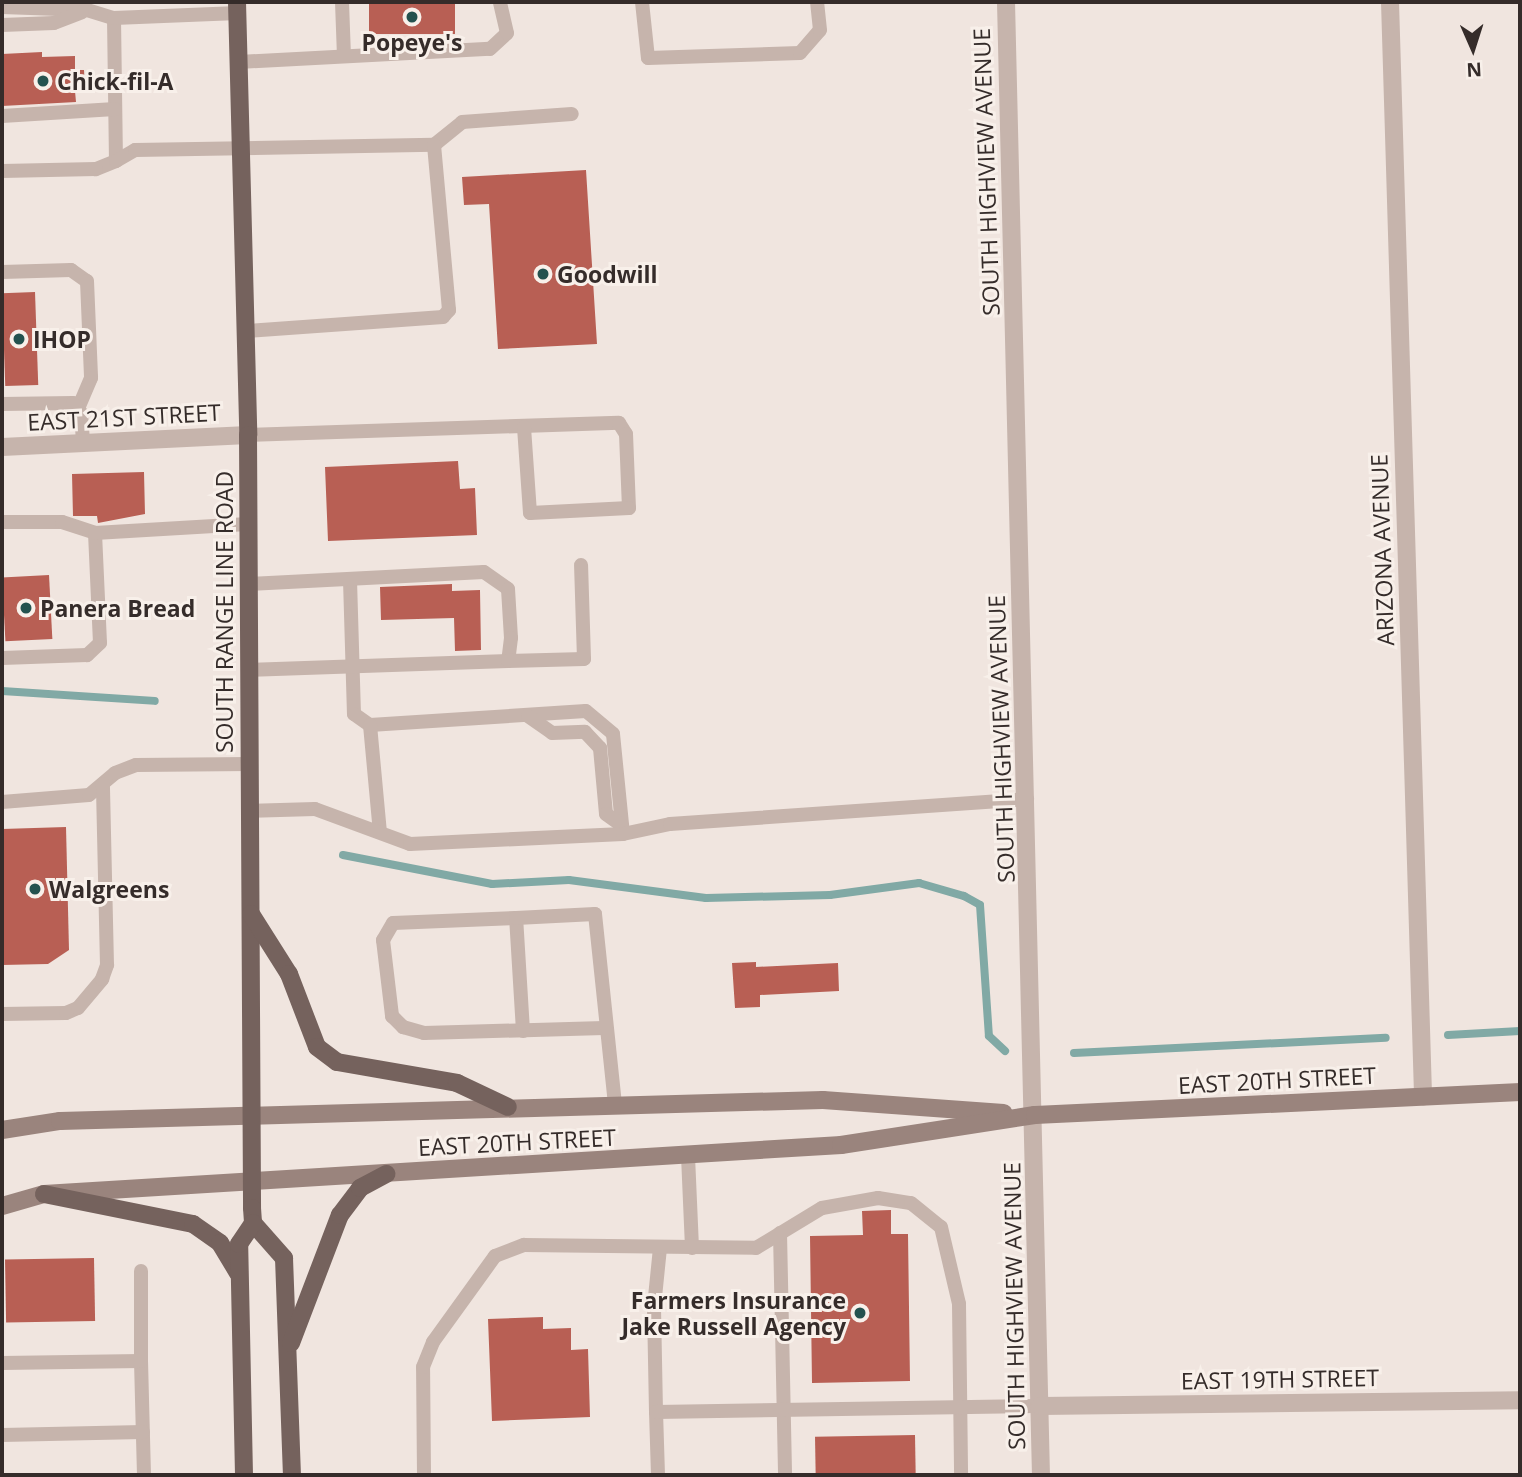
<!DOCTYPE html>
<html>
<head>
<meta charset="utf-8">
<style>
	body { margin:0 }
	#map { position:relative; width:1522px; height:1477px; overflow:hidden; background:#f0e5df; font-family:"Open Sans",sans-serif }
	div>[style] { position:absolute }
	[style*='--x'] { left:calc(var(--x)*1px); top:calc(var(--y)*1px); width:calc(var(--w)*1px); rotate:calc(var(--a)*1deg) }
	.stream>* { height:8px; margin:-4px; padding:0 4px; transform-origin:4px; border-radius:4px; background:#81a9a5 }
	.building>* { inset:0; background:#b85f54; transform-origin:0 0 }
	.service>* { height:14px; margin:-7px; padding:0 7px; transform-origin:7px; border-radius:7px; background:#c6b4ac }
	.minor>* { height:18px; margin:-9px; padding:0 9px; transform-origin:9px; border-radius:9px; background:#c6b4ac }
	.secondary>* { height:18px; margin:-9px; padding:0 9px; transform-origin:9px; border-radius:9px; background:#9a847d }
	.primary>* { height:18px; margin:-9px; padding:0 9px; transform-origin:9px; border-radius:9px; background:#75625d }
	.dots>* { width:19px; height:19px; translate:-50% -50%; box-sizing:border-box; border:4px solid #f8f0ea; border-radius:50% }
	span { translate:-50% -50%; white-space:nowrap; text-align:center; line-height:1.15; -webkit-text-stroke:6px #f8f0ea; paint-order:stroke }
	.poi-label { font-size:23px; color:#352c2a; font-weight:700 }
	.left { translate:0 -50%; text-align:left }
	.right { translate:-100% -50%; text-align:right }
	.street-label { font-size:23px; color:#352c2a }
	.frame { position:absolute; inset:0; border:4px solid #352c2a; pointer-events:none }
	.north { position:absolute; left:1438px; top:14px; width:70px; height:70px; -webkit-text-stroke:5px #f8f0ea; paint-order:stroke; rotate:177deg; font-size:19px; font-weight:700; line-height:28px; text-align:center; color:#352c2a }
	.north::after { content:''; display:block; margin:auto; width:24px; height:32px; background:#352c2a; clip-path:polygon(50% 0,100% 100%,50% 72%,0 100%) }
</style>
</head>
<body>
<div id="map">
	<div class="stream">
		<div style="--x:2;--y:691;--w:153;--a:3.7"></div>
		<div style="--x:343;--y:855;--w:152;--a:11"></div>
		<div style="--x:492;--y:884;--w:77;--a:-3"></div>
		<div style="--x:569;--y:880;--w:138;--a:7.5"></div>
		<div style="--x:706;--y:898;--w:124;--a:-1.4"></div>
		<div style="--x:830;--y:895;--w:90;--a:-7.7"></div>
		<div style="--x:919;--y:883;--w:47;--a:16.1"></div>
		<div style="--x:964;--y:896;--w:18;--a:29"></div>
		<div style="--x:980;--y:905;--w:131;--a:86.1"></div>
		<div style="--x:989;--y:1036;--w:22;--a:43"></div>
		<div style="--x:1448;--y:1035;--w:72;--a:-3.2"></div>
		<div style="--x:1074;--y:1053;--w:312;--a:-2.8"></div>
	</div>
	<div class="building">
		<div style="left:369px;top:2px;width:86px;height:32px"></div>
		<div style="clip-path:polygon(42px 52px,42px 57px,75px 56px,75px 70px,84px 70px,85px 91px,75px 91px,76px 102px,2px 106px,2px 54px)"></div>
		<div style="clip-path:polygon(586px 170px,597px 344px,498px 349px,489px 204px,464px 205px,462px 177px)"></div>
		<div style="left:35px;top:292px;width:93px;height:33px;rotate:88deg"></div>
		<div style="clip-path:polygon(458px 461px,460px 489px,475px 488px,477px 535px,328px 541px,325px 467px)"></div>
		<div style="clip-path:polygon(144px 472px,145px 514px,98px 523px,97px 516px,73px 516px,72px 474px)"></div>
		<div style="left:49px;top:575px;width:64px;height:47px;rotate:87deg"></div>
		<div style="clip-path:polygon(452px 584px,452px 591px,480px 590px,481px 650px,455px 651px,454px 618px,381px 620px,380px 587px)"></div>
		<div style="clip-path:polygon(66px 827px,69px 950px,48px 964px,2px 965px,2px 829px)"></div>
		<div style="clip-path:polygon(756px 962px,756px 967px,838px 963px,839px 991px,760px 995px,760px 1007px,735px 1008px,732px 963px)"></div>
		<div style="clip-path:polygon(891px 1210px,891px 1234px,908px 1234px,910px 1381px,812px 1383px,810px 1236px,863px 1235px,862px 1211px)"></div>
		<div style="left:94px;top:1258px;width:63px;height:89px;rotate:89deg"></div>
		<div style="clip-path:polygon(543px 1317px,543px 1329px,571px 1328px,571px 1350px,588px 1349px,590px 1417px,492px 1421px,488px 1319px)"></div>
		<div style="left:915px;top:1435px;width:40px;height:100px;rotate:89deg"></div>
	</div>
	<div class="service">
		<div style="--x:342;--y:2;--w:54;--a:87.9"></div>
		<div style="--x:642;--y:2;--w:56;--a:83.9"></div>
		<div style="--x:648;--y:58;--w:152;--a:-1.9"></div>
		<div style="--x:800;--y:53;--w:30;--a:-49"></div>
		<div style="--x:820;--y:30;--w:28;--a:-96"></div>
		<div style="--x:2;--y:7;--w:85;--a:2"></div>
		<div style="--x:87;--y:10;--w:28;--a:17"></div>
		<div style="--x:114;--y:18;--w:143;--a:89.2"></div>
		<div style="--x:116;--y:161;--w:22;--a:158"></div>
		<div style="--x:96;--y:169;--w:94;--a:178.8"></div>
		<div style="--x:114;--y:18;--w:124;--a:-2.3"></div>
		<div style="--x:2;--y:25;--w:52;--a:-2.2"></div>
		<div style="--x:54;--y:23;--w:30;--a:-21"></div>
		<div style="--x:239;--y:62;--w:251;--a:-3"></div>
		<div style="--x:490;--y:49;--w:23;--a:-43"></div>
		<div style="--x:507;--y:33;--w:32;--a:-103"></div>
		<div style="--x:2;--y:116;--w:113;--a:-3.5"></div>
		<div style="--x:434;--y:145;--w:36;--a:-39"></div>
		<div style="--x:462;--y:122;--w:110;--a:-4.2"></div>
		<div style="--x:116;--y:161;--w:22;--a:-30"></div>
		<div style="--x:135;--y:150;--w:299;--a:-1"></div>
		<div style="--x:434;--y:145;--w:166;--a:84.8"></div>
		<div style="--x:449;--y:310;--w:9;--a:131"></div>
		<div style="--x:443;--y:317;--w:197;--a:175.9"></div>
		<div style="--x:2;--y:272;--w:69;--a:-1.7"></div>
		<div style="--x:71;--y:270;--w:19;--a:35"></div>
		<div style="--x:87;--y:281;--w:97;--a:87.6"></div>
		<div style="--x:91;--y:378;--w:33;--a:113"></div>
		<div style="--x:2;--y:404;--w:71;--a:-0.8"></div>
		<div style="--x:73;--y:403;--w:13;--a:51"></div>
		<div style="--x:81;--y:413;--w:30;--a:86"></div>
		<div style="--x:248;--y:435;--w:371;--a:-1.9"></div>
		<div style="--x:619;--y:423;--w:13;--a:58"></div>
		<div style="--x:626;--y:434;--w:74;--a:87.7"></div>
		<div style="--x:629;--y:508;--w:99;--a:177.1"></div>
		<div style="--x:530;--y:513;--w:86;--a:-94"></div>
		<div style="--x:2;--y:522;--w:60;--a:0"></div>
		<div style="--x:62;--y:522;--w:35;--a:18"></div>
		<div style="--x:95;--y:533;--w:110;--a:87.4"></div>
		<div style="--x:100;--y:643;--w:18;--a:137"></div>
		<div style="--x:87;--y:655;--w:85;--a:178"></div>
		<div style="--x:95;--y:533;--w:153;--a:-3.4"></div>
		<div style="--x:350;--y:580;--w:134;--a:88.3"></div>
		<div style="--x:354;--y:714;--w:19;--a:35"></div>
		<div style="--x:370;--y:725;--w:216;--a:-3.7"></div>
		<div style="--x:586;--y:711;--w:35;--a:40"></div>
		<div style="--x:613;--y:734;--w:100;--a:84.3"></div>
		<div style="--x:249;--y:584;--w:235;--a:-2.9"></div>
		<div style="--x:484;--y:572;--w:29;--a:35"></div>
		<div style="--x:508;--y:589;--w:49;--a:86.5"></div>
		<div style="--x:511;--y:638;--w:23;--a:97"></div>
		<div style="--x:508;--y:661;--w:259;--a:178"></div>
		<div style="--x:508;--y:661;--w:76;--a:-1.5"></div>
		<div style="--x:584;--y:659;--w:94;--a:-91.8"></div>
		<div style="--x:528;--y:716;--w:29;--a:35"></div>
		<div style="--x:552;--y:733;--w:33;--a:-2"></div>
		<div style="--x:585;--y:732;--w:22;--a:47"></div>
		<div style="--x:600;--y:748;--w:66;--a:84.8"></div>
		<div style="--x:606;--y:814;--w:19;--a:36"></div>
		<div style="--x:370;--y:725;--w:107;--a:84.7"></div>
		<div style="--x:2;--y:802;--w:87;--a:-4.6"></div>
		<div style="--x:89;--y:795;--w:34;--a:-40"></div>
		<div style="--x:115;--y:773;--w:22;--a:-21"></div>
		<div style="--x:136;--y:765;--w:114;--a:-0.5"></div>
		<div style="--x:249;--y:811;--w:66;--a:-1.7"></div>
		<div style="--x:315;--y:809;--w:101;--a:20.2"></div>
		<div style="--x:410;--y:844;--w:213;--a:-2.7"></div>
		<div style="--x:623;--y:834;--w:48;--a:-12"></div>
		<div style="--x:670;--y:824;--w:358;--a:-4"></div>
		<div style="--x:516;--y:918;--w:123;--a:177.7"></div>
		<div style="--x:393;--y:923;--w:20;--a:120"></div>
		<div style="--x:383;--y:940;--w:77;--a:83.2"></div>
		<div style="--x:392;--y:1016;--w:16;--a:45"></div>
		<div style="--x:403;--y:1027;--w:22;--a:16"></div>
		<div style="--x:424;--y:1033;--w:180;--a:-1.6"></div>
		<div style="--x:2;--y:1014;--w:64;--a:-0.9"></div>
		<div style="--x:66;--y:1013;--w:13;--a:-23"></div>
		<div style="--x:78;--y:1008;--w:38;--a:-50"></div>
		<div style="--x:102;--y:979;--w:15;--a:-70"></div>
		<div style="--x:107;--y:965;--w:181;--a:-91.3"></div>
		<div style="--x:523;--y:1031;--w:113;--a:-93.5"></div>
		<div style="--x:516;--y:918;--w:79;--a:-2.9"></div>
		<div style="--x:595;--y:914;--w:191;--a:84"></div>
		<div style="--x:688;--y:1156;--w:92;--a:87.5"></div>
		<div style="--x:780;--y:1233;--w:242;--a:88.8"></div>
		<div style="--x:141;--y:1361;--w:114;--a:88.5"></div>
		<div style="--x:2;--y:1363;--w:139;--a:-0.8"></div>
		<div style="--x:141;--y:1361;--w:90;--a:-90"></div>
		<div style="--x:656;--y:1412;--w:105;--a:-91.1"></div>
		<div style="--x:654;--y:1307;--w:59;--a:-84.2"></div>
		<div style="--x:2;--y:1435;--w:141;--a:-1.2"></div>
		<div style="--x:424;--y:1475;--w:108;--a:-90.5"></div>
		<div style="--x:423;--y:1367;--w:27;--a:-68"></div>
		<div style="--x:433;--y:1342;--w:106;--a:-54.2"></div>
		<div style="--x:495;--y:1256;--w:31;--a:-21"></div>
		<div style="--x:524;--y:1245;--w:232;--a:0.7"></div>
		<div style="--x:756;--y:1248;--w:77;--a:-31.2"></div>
		<div style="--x:822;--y:1208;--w:57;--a:-10.1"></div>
		<div style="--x:878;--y:1198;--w:33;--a:9"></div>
		<div style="--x:911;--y:1203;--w:38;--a:39"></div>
		<div style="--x:941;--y:1227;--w:79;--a:76.8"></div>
		<div style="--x:959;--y:1304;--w:171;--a:89.3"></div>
		<div style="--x:658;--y:1475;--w:63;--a:-91.8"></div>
		<div style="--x:656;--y:1412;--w:384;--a:-0.9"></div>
	</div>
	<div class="minor">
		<div style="--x:1006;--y:2;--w:1473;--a:88.64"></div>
		<div style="--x:1390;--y:2;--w:1095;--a:88.27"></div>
		<div style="--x:2;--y:447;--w:246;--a:-2.8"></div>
		<div style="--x:1040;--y:1406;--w:480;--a:-0.7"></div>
	</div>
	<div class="secondary">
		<div style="--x:2;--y:1130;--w:59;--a:-8.8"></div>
		<div style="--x:60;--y:1121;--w:763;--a:-1.58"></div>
		<div style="--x:823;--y:1100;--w:181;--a:4.1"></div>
		<div style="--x:2;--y:1206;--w:44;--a:-15.9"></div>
		<div style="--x:44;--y:1194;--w:799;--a:-3.52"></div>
		<div style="--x:841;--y:1145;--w:196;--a:-8.8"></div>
		<div style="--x:1035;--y:1115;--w:486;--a:-2.7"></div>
	</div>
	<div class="primary">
		<div style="--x:237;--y:2;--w:433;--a:88.5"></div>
		<div style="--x:248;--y:435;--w:773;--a:89.7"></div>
		<div style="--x:252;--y:1208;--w:15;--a:86"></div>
		<div style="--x:253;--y:1223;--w:47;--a:48.5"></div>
		<div style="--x:284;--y:1258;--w:217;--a:87.9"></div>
		<div style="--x:251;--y:914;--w:71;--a:57.7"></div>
		<div style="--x:289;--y:974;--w:78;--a:69"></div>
		<div style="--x:317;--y:1047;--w:25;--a:37"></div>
		<div style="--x:337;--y:1062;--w:122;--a:9.9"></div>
		<div style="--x:457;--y:1083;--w:56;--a:25.2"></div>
		<div style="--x:44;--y:1194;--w:152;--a:11.4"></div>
		<div style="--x:193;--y:1224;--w:33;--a:35"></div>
		<div style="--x:220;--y:1243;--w:35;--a:59"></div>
		<div style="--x:291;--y:1343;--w:137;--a:-69.1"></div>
		<div style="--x:340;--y:1215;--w:34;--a:-53"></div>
		<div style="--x:360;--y:1188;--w:30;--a:-28"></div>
		<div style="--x:244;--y:1475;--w:231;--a:-91.2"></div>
		<div style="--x:239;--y:1244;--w:25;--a:-56"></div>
	</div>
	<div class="dots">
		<div style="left:412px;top:17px;background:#24524f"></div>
		<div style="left:43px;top:81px;background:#24524f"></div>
		<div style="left:543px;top:274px;background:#24524f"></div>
		<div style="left:19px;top:339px;background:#24524f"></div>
		<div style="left:26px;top:608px;background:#24524f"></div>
		<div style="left:35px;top:889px;background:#24524f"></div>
		<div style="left:860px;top:1313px;background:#24524f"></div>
	</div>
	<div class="poi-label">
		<span style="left:412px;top:42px">Popeye's</span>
		<span class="left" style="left:57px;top:81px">Chick-fil-A</span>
		<span class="left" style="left:557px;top:274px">Goodwill</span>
		<span class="left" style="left:33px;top:339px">IHOP</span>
		<span class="left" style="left:40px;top:608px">Panera Bread</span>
		<span class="left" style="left:49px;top:889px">Walgreens</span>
		<span class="right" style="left:846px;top:1313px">Farmers Insurance<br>Jake Russell Agency</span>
	</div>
	<div class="street-label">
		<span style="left:986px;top:172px;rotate:-92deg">SOUTH HIGHVIEW AVENUE</span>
		<span style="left:124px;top:417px;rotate:-3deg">EAST 21ST STREET</span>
		<span style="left:1382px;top:550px;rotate:-92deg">ARIZONA AVENUE</span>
		<span style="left:224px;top:612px;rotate:-90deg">SOUTH RANGE LINE ROAD</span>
		<span style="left:1001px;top:739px;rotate:-92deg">SOUTH HIGHVIEW AVENUE</span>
		<span style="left:1277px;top:1080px;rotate:-3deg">EAST 20TH STREET</span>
		<span style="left:517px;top:1142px;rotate:-3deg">EAST 20TH STREET</span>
		<span style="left:1014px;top:1306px;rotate:-91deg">SOUTH HIGHVIEW AVENUE</span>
		<span style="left:1280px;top:1379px;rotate:-1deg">EAST 19TH STREET</span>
	</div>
	<div class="frame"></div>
	<div class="north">N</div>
</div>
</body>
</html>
